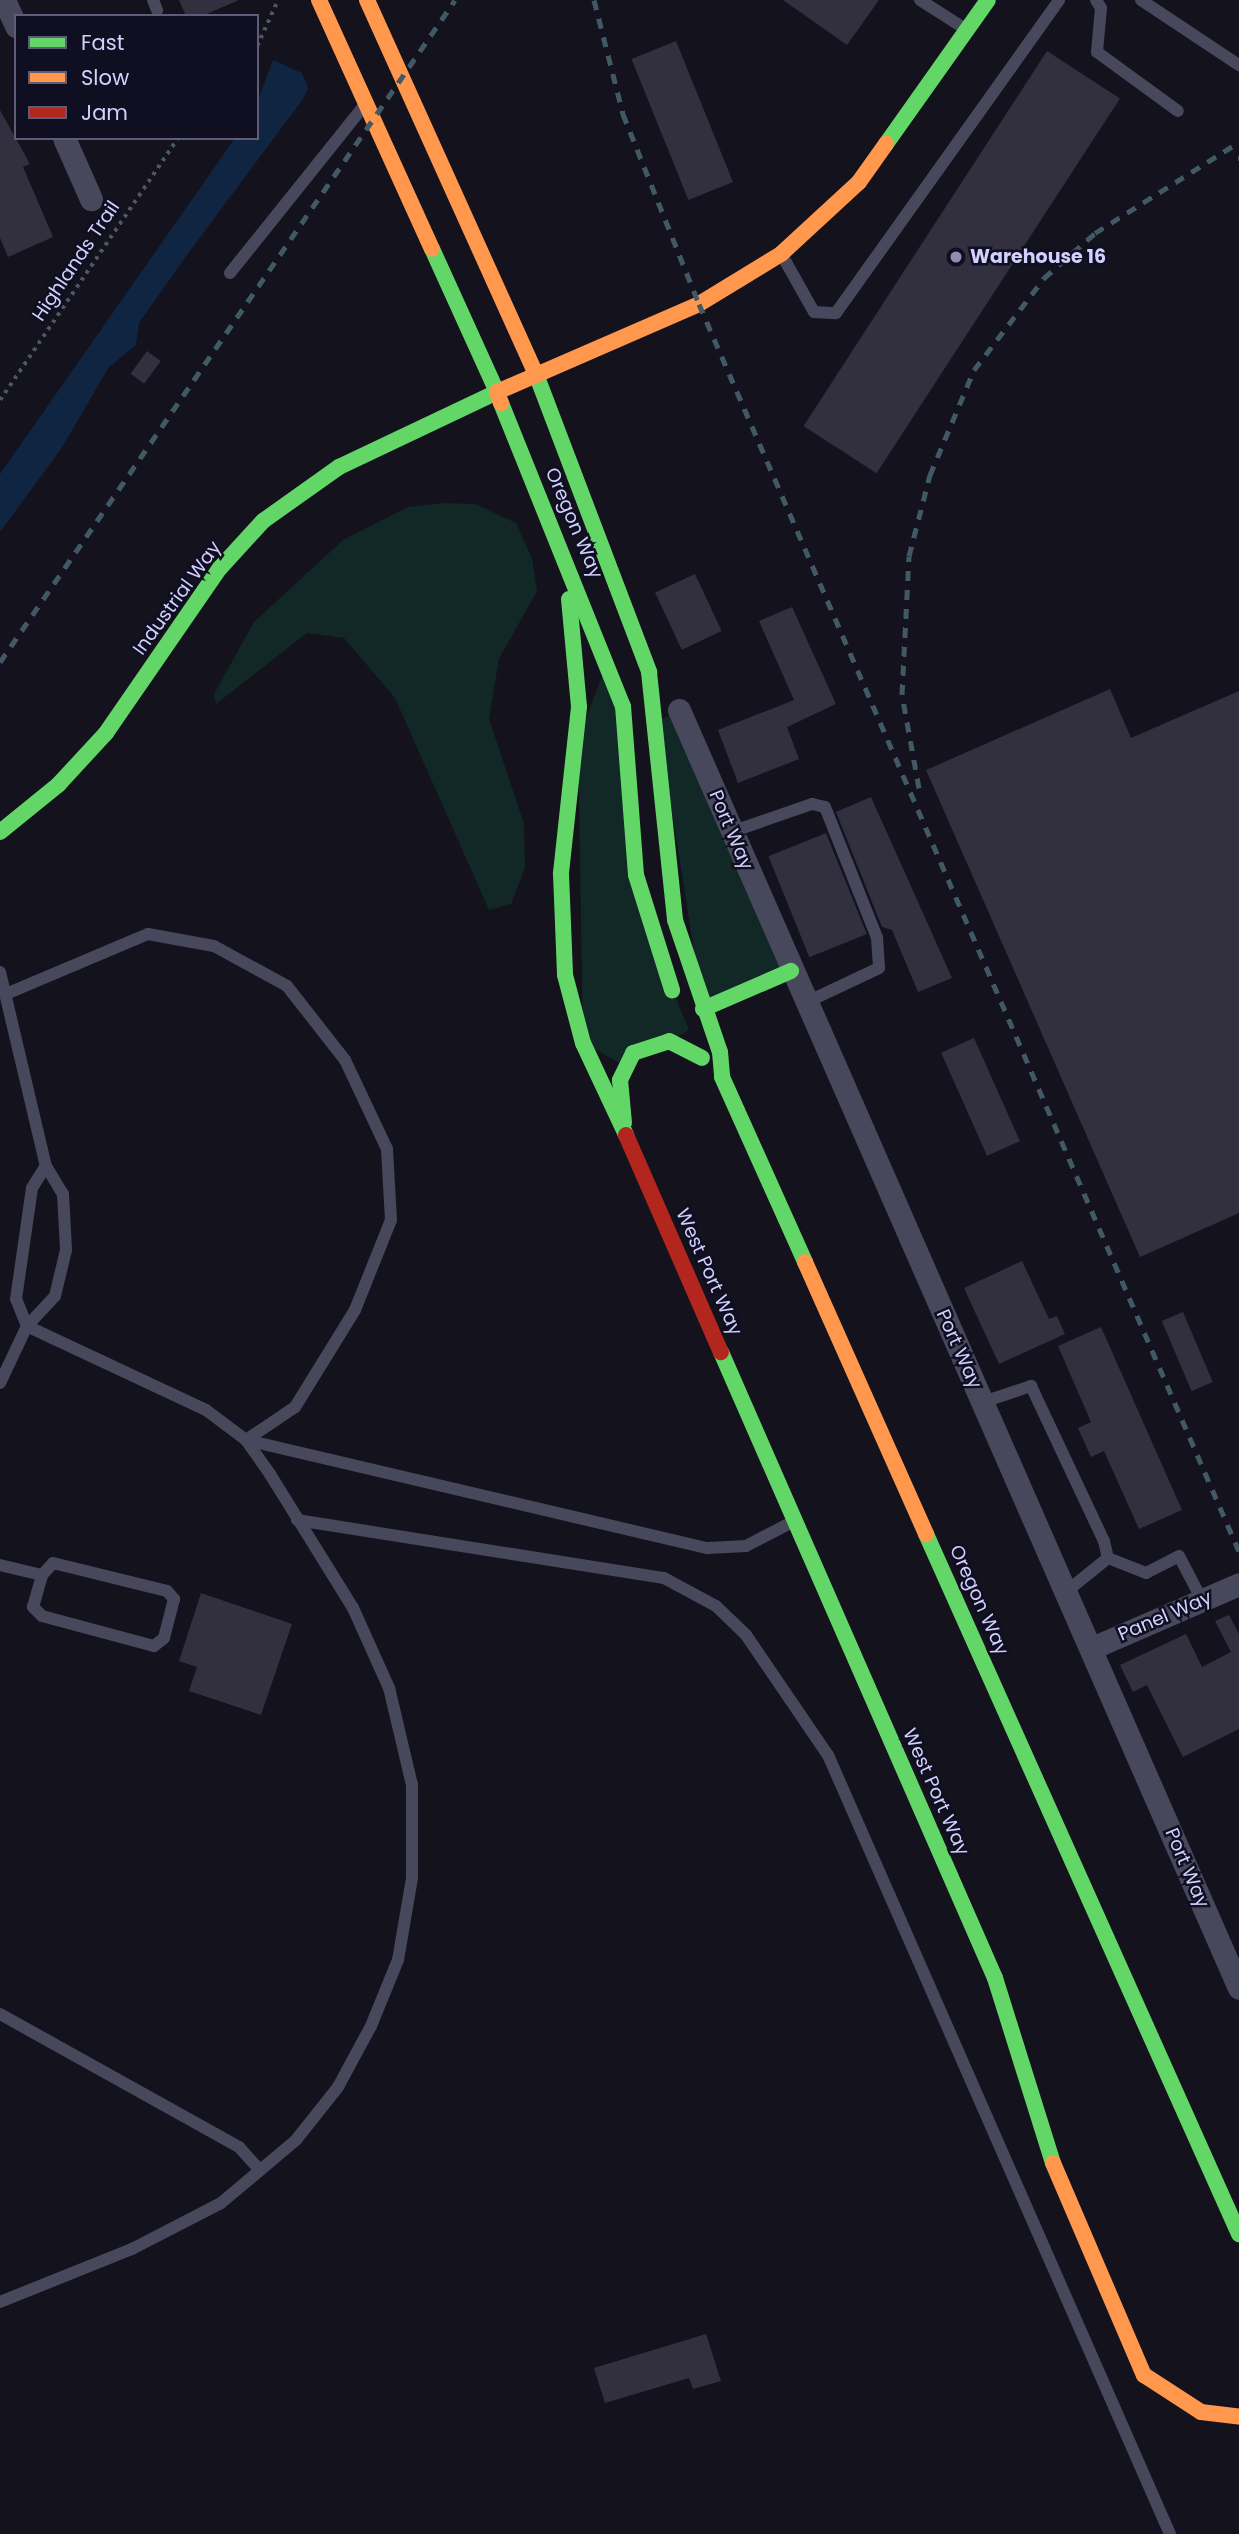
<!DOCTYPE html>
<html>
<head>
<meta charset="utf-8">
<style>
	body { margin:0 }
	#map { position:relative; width:1239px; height:2534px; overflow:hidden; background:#14121d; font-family:Poppins,sans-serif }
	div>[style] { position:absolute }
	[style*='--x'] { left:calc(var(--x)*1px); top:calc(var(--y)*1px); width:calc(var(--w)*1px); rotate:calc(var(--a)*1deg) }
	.green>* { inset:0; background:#112827 }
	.water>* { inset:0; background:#0f2541 }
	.building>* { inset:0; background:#32303f; transform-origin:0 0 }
	.path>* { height:3.5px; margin-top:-1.75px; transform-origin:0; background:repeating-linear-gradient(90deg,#495864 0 3.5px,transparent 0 8.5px) }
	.lane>* { height:12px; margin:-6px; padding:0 6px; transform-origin:6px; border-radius:6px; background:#48485d }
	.street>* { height:23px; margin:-11.5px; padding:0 11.5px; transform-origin:11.5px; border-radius:11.5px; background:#48485d }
	.fast>* { height:16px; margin:-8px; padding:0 8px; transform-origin:8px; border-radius:8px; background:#63d668 }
	.slow>* { height:16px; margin:-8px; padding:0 8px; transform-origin:8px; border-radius:8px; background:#ff974d }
	.jam>* { height:16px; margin:-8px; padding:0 8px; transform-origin:8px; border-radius:8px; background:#b3261e }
	.rail>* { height:5px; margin-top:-2.5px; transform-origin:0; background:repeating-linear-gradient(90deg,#415865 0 10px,transparent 0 19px) }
	.dots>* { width:19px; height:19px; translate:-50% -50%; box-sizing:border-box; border:4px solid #100e21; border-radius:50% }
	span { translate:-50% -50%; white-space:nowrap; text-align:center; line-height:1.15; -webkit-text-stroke:5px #100e21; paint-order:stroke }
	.poi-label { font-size:19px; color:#d2d0fd; font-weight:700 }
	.left { translate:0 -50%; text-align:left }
	.street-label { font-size:19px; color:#d2d0fd }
	.legend { position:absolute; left:14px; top:14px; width:245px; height:126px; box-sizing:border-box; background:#100e21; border:2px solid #5e5c79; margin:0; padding:9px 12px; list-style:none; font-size:21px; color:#d2d0fd }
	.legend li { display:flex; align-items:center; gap:14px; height:35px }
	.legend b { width:35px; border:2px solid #5e5c79 }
</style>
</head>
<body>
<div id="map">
	<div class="green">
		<div style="clip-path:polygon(443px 503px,475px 504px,516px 523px,532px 558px,537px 591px,499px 659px,489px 719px,524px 824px,525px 868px,511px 904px,489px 910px,395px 698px,344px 638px,307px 633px,216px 704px,214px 694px,254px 622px,343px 540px,408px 507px)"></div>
		<div style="clip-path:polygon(608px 661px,651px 938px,689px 1030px,625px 1066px,583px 1043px,578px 738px)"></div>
		<div style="clip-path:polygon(679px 710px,791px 971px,703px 1009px,658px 721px)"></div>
	</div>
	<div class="water">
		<div style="clip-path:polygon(273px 60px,302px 73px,308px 88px,303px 99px,184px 259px,139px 323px,136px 345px,109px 367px,61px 449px,0 532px,0 474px,235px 138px,257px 138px,257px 103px)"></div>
	</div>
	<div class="building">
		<div style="clip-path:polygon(179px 0,239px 0,202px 16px,186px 16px)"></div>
		<div style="clip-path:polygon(783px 0,879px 0,847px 45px)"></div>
		<div style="left:676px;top:41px;width:152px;height:48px;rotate:68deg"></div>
		<div style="left:1047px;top:51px;width:87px;height:447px;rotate:33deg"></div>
		<div style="clip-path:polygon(0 110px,30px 164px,23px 167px,53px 237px,8px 257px,0 238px)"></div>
		<div style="left:147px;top:351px;width:17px;height:28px;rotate:36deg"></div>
		<div style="left:695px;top:574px;width:63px;height:44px;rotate:65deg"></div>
		<div style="clip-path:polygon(792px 607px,836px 704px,787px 727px,799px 759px,738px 783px,718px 730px,794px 700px,759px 621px)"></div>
		<div style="clip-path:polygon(1110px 689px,1131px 738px,1239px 691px,1239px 1213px,1140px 1257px,926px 770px)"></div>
		<div style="clip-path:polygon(871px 797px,952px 978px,918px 992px,892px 930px,882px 927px,836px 812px)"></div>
		<div style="left:826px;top:833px;width:109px;height:62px;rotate:68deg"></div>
		<div style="left:974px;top:1038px;width:113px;height:36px;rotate:66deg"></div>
		<div style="clip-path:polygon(1022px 1261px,1049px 1319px,1057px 1316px,1065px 1334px,999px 1364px,964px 1288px)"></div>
		<div style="left:1183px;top:1312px;width:76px;height:23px;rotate:67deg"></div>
		<div style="clip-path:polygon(1101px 1327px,1182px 1510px,1139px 1529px,1104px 1451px,1091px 1457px,1078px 1428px,1091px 1422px,1058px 1346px)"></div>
		<div style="clip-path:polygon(201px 1593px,292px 1624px,261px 1715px,189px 1691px,197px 1667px,179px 1661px)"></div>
		<div style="clip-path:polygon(1229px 1615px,1239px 1634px,1239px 1729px,1183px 1757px,1147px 1685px,1133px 1692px,1120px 1665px,1186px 1634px,1202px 1667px,1231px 1652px,1215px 1621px)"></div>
		<div style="clip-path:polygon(706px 2334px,721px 2381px,693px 2389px,689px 2378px,605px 2403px,594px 2368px)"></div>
	</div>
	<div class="path">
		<div style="--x:257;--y:46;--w:51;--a:-65.5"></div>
		<div style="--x:0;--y:400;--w:317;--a:-55.8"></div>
	</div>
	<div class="lane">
		<div style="--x:153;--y:0;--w:11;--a:68"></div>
		<div style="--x:920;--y:0;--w:52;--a:32.5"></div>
		<div style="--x:1096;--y:0;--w:9;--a:58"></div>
		<div style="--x:1101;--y:8;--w:44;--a:95.2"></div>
		<div style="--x:1097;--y:52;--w:100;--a:36.1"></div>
		<div style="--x:1141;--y:0;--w:118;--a:33.6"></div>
		<div style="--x:783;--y:257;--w:63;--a:60.6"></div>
		<div style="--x:814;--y:312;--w:22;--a:3"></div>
		<div style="--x:836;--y:313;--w:384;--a:-54.5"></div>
		<div style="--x:230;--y:273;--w:213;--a:-51.3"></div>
		<div style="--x:731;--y:832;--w:86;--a:-19.1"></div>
		<div style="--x:812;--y:804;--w:13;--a:13"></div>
		<div style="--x:825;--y:807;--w:141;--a:68.3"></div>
		<div style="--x:877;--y:938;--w:30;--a:86"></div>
		<div style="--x:879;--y:968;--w:82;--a:154.7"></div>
		<div style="--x:0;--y:972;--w:199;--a:76.7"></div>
		<div style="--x:46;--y:1166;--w:33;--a:59"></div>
		<div style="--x:63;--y:1194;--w:56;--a:86.9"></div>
		<div style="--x:66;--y:1250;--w:47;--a:103.4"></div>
		<div style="--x:55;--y:1296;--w:41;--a:133"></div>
		<div style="--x:27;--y:1326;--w:63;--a:115.3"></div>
		<div style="--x:6;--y:994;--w:154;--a:-22.9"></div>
		<div style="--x:148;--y:934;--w:67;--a:10.3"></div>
		<div style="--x:214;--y:946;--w:83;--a:28.7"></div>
		<div style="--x:287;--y:986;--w:94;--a:51.9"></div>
		<div style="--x:345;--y:1060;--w:98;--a:64.7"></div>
		<div style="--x:387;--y:1149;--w:71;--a:86.8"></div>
		<div style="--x:391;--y:1220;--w:97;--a:111.8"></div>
		<div style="--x:355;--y:1310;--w:114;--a:121.7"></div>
		<div style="--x:295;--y:1407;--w:59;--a:146"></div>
		<div style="--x:983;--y:1402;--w:51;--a:-18.4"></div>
		<div style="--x:1031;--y:1386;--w:171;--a:64.8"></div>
		<div style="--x:1104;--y:1541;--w:17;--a:77"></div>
		<div style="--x:1108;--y:1558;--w:53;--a:141.2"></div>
		<div style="--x:246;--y:1440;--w:474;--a:13.2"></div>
		<div style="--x:708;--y:1548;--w:38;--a:-3"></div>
		<div style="--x:746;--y:1546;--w:54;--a:-27.5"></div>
		<div style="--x:297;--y:1520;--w:372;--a:9"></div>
		<div style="--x:664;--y:1578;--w:59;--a:28.3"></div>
		<div style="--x:716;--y:1606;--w:42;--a:44"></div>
		<div style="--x:746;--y:1635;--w:145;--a:55.7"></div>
		<div style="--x:828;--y:1755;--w:851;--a:66.3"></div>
		<div style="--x:1108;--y:1558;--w:41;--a:21.5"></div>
		<div style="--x:1146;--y:1573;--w:37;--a:-27"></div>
		<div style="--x:1179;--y:1556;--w:50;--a:62.4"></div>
		<div style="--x:53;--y:1563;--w:117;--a:13.8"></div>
		<div style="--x:167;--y:1591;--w:11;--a:49"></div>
		<div style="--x:174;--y:1599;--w:40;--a:104.4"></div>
		<div style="--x:164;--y:1638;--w:13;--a:141"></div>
		<div style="--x:154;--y:1646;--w:116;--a:-165"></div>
		<div style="--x:42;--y:1616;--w:13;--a:-135"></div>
		<div style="--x:33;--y:1607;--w:33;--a:-74"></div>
		<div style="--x:42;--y:1575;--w:16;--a:-47"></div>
		<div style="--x:0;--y:1565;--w:43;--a:13.4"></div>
		<div style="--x:0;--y:2014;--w:274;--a:29.1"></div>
		<div style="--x:239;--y:2147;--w:31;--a:48"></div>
		<div style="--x:0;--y:2302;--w:142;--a:-21.9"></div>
		<div style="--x:132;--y:2249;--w:100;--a:-27.3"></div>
		<div style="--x:221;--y:2203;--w:98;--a:-40"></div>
		<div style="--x:296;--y:2140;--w:68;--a:-51.6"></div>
		<div style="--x:338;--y:2087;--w:69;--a:-61.6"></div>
		<div style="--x:371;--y:2026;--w:71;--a:-67.8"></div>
		<div style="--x:398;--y:1960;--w:83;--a:-80.3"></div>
		<div style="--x:412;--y:1878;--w:93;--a:-90"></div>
		<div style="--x:412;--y:1785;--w:100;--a:-103.3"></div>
		<div style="--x:389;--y:1688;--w:88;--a:-114.2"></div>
		<div style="--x:353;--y:1608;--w:158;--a:-121.8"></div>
		<div style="--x:270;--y:1474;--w:42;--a:-125.2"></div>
		<div style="--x:246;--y:1440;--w:50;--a:-143.1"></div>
		<div style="--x:206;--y:1410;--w:198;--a:-154.9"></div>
		<div style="--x:27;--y:1326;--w:29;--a:-112"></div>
		<div style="--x:16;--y:1299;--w:112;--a:-81.8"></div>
		<div style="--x:32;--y:1188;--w:26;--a:-58"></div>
	</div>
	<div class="street">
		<div style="--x:4;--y:0;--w:29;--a:65"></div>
		<div style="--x:64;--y:138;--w:67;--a:66.1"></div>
		<div style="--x:679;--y:710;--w:1395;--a:66.34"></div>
		<div style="--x:1092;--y:1648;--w:160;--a:-23.5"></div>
	</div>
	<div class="fast">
		<div style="--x:886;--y:144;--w:176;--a:-54.7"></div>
		<div style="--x:536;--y:374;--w:319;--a:69.2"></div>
		<div style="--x:649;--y:672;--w:249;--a:84"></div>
		<div style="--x:675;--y:920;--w:139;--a:71.2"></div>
		<div style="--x:720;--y:1052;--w:25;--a:85"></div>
		<div style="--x:722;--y:1077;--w:203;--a:65.8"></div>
		<div style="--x:501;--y:403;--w:327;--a:68.1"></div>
		<div style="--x:623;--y:706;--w:169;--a:85.6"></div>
		<div style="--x:636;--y:875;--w:121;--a:72.6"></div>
		<div style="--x:569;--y:599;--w:108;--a:84.7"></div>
		<div style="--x:579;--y:707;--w:168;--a:96.2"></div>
		<div style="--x:561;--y:874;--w:101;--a:87.7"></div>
		<div style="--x:565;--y:975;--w:70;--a:75.2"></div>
		<div style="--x:583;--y:1043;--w:102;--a:64.9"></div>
		<div style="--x:0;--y:832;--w:75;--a:-39"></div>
		<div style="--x:58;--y:785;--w:71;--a:-47.3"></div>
		<div style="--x:106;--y:733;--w:201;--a:-55.4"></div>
		<div style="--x:220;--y:568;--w:64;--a:-47.5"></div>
		<div style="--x:263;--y:521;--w:93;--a:-35.4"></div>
		<div style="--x:339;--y:467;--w:175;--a:-25.4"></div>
		<div style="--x:497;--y:392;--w:157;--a:-114.4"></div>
		<div style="--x:703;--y:1009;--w:96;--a:-23.4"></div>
		<div style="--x:624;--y:1123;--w:43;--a:-95.3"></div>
		<div style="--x:620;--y:1080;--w:30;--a:-64"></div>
		<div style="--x:633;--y:1053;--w:38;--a:-18"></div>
		<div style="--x:669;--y:1041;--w:37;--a:27"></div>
		<div style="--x:721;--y:1352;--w:683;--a:66.36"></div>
		<div style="--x:995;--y:1978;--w:194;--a:72.6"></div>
		<div style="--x:926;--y:1534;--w:767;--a:65.91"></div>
	</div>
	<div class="slow">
		<div style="--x:319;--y:0;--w:273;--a:65.6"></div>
		<div style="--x:367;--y:0;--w:410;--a:65.7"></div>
		<div style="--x:501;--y:403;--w:12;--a:-110"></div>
		<div style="--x:497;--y:392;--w:220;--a:-23.5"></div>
		<div style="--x:699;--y:304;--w:96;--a:-31.4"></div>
		<div style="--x:781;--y:254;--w:106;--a:-42.7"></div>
		<div style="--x:859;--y:182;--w:47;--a:-54.6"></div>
		<div style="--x:805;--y:1262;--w:298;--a:66"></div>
		<div style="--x:1053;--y:2163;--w:231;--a:66.8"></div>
		<div style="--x:1144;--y:2375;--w:68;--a:33"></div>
		<div style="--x:1201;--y:2412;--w:38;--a:7"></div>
	</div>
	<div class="jam">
		<div style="--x:626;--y:1135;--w:237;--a:66.4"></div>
	</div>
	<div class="rail">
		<div style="--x:594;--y:0;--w:118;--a:75.7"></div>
		<div style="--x:623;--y:114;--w:205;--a:68.2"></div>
		<div style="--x:699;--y:304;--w:1359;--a:66.59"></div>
		<div style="--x:1238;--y:158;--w:1;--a:0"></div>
		<div style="--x:0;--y:662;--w:803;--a:-55.5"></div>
		<div style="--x:919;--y:788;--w:96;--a:-100.3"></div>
		<div style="--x:902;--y:694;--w:138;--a:-87.1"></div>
		<div style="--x:909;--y:556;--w:84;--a:-75.5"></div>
		<div style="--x:930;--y:475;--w:114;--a:-67.3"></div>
		<div style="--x:974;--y:370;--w:116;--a:-52.7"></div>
		<div style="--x:1044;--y:278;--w:68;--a:-41.4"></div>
		<div style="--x:1095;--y:233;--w:170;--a:-32.3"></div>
	</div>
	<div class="dots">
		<div style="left:956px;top:257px;background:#908eaf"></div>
	</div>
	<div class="poi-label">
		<span class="left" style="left:970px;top:257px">Warehouse 16</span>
	</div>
	<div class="street-label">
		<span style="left:76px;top:261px;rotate:-56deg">Highlands Trail</span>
		<span style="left:574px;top:523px;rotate:67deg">Oregon Way</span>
		<span style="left:177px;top:598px;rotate:-54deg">Industrial Way</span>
		<span style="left:731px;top:830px;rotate:67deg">Port Way</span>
		<span style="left:709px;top:1272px;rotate:66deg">West Port Way</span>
		<span style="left:959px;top:1349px;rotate:66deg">Port Way</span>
		<span style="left:979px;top:1600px;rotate:66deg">Oregon Way</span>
		<span style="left:1165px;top:1616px;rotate:-23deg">Panel Way</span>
		<span style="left:936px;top:1792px;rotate:66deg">West Port Way</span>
		<span style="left:1187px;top:1868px;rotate:67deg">Port Way</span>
	</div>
	<ul class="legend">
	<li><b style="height:9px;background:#63d668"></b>Fast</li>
	<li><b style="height:9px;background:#ff974d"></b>Slow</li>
	<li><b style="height:9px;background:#b3261e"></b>Jam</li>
	</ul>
</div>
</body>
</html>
